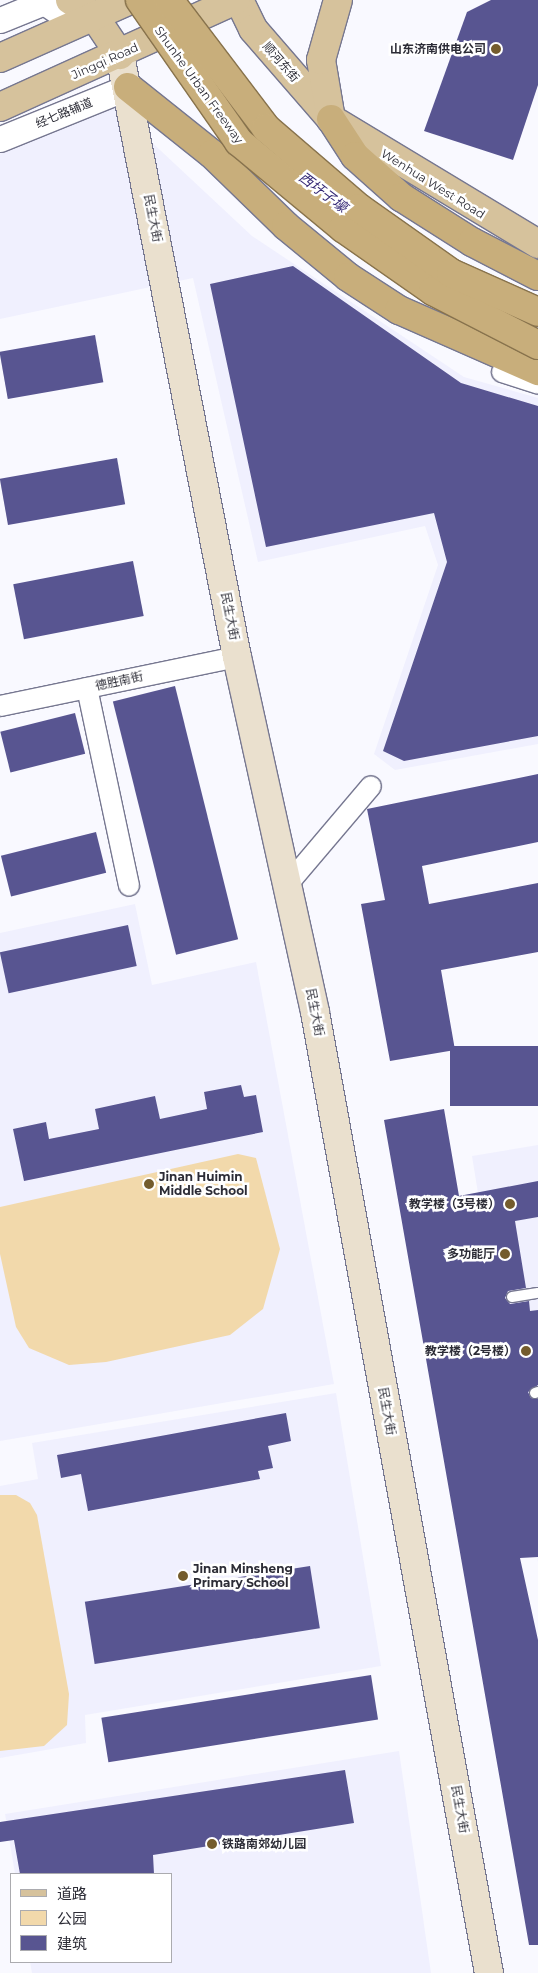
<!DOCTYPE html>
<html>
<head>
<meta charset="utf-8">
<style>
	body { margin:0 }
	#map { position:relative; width:538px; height:1973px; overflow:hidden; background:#f9f9ff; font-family:Montserrat,"Noto Sans SC",sans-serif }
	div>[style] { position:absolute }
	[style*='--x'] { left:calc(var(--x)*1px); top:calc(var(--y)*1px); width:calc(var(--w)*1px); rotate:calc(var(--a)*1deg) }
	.built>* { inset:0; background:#f0f0fe }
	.green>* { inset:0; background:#f2d9ab }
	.stream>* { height:6px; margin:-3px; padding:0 3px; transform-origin:3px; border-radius:3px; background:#d4d5ff }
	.building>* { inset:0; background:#585591; transform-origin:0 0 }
	.roads { filter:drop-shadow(1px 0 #767790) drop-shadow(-1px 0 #767790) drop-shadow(0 1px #767790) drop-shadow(0 -1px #767790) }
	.service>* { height:10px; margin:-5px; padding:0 5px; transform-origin:5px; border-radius:5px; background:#fff }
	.minor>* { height:20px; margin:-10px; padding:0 10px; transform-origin:10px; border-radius:10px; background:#fff }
	.tertiary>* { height:25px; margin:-12.5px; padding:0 12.5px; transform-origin:12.5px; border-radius:12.5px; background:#fff }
	.secondary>* { height:28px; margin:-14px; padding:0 14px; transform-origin:14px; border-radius:14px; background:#eae0ce }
	.primary>* { height:28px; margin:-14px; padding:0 14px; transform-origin:14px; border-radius:14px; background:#d6c29c }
	.trunk>* { height:28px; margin:-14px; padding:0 14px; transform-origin:14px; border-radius:14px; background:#c8ae7b }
	.bridges { filter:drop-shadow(1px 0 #88734d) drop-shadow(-1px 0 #88734d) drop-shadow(0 1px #88734d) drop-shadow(0 -1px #88734d) }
	.trunk-bridge>* { height:28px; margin:-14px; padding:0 14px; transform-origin:14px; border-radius:14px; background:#c8ae7b }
	.dots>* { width:14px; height:14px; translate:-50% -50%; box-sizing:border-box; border:2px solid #fff; border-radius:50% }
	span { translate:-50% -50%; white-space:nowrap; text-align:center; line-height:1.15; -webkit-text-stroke:5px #fff; paint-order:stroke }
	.poi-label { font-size:12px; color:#2c2c36; font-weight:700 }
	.right { translate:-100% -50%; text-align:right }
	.left { translate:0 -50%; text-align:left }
	.street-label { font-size:12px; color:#2c2c36 }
	.water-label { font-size:14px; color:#342875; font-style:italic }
	.legend { position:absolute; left:10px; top:1873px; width:162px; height:90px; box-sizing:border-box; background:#fff; border:1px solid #ababaf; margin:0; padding:6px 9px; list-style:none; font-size:15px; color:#2c2c36 }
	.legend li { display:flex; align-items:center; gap:10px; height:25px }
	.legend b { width:25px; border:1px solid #ababaf }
</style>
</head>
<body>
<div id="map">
	<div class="built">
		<div style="clip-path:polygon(114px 107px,252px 236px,464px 377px,538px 398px,538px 744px,395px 770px,374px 754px,438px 565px,425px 526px,258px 562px,193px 278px,0 319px,0 152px)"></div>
		<div style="clip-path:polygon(135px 904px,152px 985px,256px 962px,334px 1384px,0 1441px,0 933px)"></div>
		<div style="clip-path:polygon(538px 1145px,538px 1562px,472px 1156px)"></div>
		<div style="clip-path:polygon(336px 1393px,381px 1666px,85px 1715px,86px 1743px,0 1758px,0 1486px,38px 1479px,32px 1443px)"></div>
		<div style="clip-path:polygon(399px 1751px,431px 1973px,32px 1973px,30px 1962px,171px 1962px,171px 1874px,15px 1874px,5px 1814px)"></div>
	</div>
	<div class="green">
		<div style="clip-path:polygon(238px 1154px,256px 1158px,280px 1249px,263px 1309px,230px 1335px,106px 1362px,69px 1365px,29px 1348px,16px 1327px,0 1254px,0 1207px)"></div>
		<div style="clip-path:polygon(0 1495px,16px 1495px,30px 1503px,37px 1515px,69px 1694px,67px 1725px,44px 1746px,0 1751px)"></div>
	</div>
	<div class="stream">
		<div style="--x:509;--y:315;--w:31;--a:21"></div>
	</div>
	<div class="building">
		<div style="clip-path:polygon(491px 0,538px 0,538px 85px,513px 160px,424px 131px,467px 12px)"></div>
		<div style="clip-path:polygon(293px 266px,461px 383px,538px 406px,538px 736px,404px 761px,383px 751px,447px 562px,434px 513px,266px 547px,210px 284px)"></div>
		<div style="left:95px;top:335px;width:48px;height:97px;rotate:80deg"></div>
		<div style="left:117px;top:458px;width:47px;height:119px;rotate:80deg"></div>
		<div style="left:133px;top:561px;width:56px;height:122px;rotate:79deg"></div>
		<div style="left:175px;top:686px;width:261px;height:64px;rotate:76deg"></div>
		<div style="left:75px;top:713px;width:42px;height:77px;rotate:76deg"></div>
		<div style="clip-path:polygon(538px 774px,538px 842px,422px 866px,429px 904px,538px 883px,538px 952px,441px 970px,455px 1050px,390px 1061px,361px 904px,385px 900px,367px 809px)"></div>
		<div style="left:96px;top:832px;width:42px;height:98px;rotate:76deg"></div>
		<div style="left:128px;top:925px;width:42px;height:131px;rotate:78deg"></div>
		<div style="left:538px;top:1046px;width:60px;height:88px;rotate:90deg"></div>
		<div style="clip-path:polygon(241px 1085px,244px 1097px,256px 1095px,263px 1132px,24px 1181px,13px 1129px,46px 1122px,49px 1139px,99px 1129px,95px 1109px,155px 1096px,160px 1119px,207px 1109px,204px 1092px)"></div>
		<div style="clip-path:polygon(444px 1109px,459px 1196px,538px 1181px,538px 1217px,515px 1221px,526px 1288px,508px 1291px,505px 1298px,510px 1304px,529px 1301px,530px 1311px,538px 1310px,538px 1385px,528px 1392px,531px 1398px,538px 1399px,538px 1557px,520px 1558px,538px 1640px,538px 1945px,529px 1945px,384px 1120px)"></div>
		<div style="clip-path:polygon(286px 1413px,291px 1441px,268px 1446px,273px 1468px,258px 1471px,260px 1479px,88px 1511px,81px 1474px,61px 1478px,57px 1455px)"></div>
		<div style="left:310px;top:1566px;width:63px;height:228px;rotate:81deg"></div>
		<div style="left:371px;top:1675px;width:45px;height:273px;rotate:81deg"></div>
		<div style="clip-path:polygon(345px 1770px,354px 1823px,153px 1855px,154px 1874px,20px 1874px,14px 1840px,0 1842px,0 1822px)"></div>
	</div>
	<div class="roads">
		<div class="service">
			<div style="--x:512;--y:1297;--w:26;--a:-9"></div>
			<div style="--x:535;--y:1393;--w:3;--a:-18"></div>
		</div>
		<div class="minor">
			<div style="--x:502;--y:372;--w:38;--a:18"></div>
			<div style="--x:87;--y:688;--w:202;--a:78"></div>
			<div style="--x:0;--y:706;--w:242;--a:-11.7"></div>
			<div style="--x:288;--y:884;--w:128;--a:-49.7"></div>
		</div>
		<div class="tertiary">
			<div style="--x:0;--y:20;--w:48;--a:-22.2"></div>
			<div style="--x:44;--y:2;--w:36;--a:34"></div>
			<div style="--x:0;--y:139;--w:138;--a:-22.1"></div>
		</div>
		<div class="secondary">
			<div style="--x:120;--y:55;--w:613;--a:79"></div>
			<div style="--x:237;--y:657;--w:363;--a:77.6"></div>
			<div style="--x:315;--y:1012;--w:977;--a:79.74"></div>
		</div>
		<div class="primary">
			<div style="--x:70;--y:0;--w:29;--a:34"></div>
			<div style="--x:94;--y:16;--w:47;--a:56.3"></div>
			<div style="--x:239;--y:0;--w:32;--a:64"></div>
			<div style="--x:253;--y:29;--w:119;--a:49.1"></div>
			<div style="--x:331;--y:119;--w:242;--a:31.1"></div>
			<div style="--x:0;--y:58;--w:142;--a:-24"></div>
			<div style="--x:0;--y:107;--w:259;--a:-24.4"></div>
			<div style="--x:331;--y:119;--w:60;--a:-99.6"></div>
			<div style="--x:321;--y:60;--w:62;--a:-74.2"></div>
		</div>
		<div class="trunk">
			<div style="--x:128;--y:87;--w:107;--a:38.6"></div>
			<div style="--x:212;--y:154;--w:103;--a:44.2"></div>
			<div style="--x:286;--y:226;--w:80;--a:39.4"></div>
			<div style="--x:348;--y:277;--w:61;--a:32.9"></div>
			<div style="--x:399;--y:310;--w:152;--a:23.7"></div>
			<div style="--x:331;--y:119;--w:44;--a:57"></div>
			<div style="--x:355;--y:156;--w:62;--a:41.7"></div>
			<div style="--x:401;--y:197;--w:84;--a:32.4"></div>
			<div style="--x:472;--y:242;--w:74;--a:27.3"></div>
		</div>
	</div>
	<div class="bridges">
		<div class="trunk-bridge">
			<div style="--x:140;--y:0;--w:173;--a:55.1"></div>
			<div style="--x:239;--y:142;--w:135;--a:39.6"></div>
			<div style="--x:343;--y:228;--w:110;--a:35"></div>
			<div style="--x:433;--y:291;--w:118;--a:27.2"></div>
			<div style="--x:169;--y:0;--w:161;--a:52.8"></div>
			<div style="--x:266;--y:128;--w:123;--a:40.7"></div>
			<div style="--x:359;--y:208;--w:113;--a:35.2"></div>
			<div style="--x:451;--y:273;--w:95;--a:24.1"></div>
		</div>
	</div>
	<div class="dots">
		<div style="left:496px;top:49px;background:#745c2d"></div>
		<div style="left:149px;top:1184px;background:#745c2d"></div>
		<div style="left:510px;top:1204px;background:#745c2d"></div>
		<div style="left:505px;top:1254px;background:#745c2d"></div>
		<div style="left:526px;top:1351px;background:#745c2d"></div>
		<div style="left:183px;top:1576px;background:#745c2d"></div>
		<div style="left:212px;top:1844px;background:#745c2d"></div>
	</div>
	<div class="poi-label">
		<span class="right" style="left:486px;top:49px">山东济南供电公司</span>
		<span class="left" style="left:159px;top:1184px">Jinan Huimin<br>Middle School</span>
		<span class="right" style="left:500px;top:1204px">教学楼（3号楼）</span>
		<span class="right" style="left:495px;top:1254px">多功能厅</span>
		<span class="right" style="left:516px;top:1351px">教学楼（2号楼）</span>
		<span class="left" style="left:193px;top:1576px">Jinan Minsheng<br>Primary School</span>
		<span class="left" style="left:222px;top:1844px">铁路南郊幼儿园</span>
	</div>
	<div class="street-label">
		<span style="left:105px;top:61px;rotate:-24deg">Jingqi Road</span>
		<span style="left:281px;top:62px;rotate:49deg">顺河东街</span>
		<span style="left:199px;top:85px;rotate:54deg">Shunhe Urban Freeway</span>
		<span style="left:64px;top:113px;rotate:-22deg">经七路辅道</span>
		<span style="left:433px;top:184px;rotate:32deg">Wenhua West Road</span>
		<span style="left:153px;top:218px;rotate:79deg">民生大街</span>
		<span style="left:230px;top:616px;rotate:79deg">民生大街</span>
		<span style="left:119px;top:681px;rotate:-12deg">德胜南街</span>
		<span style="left:315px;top:1012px;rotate:79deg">民生大街</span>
		<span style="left:387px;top:1411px;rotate:80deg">民生大街</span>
		<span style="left:460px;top:1809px;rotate:80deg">民生大街</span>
	</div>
	<div class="water-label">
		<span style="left:323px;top:192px;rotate:37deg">西圩子壕</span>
	</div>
	<ul class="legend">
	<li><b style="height:6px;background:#d6c29c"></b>道路</li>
	<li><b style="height:14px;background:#f2d9ab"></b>公园</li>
	<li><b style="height:14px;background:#585591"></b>建筑</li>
	</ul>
</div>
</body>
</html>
